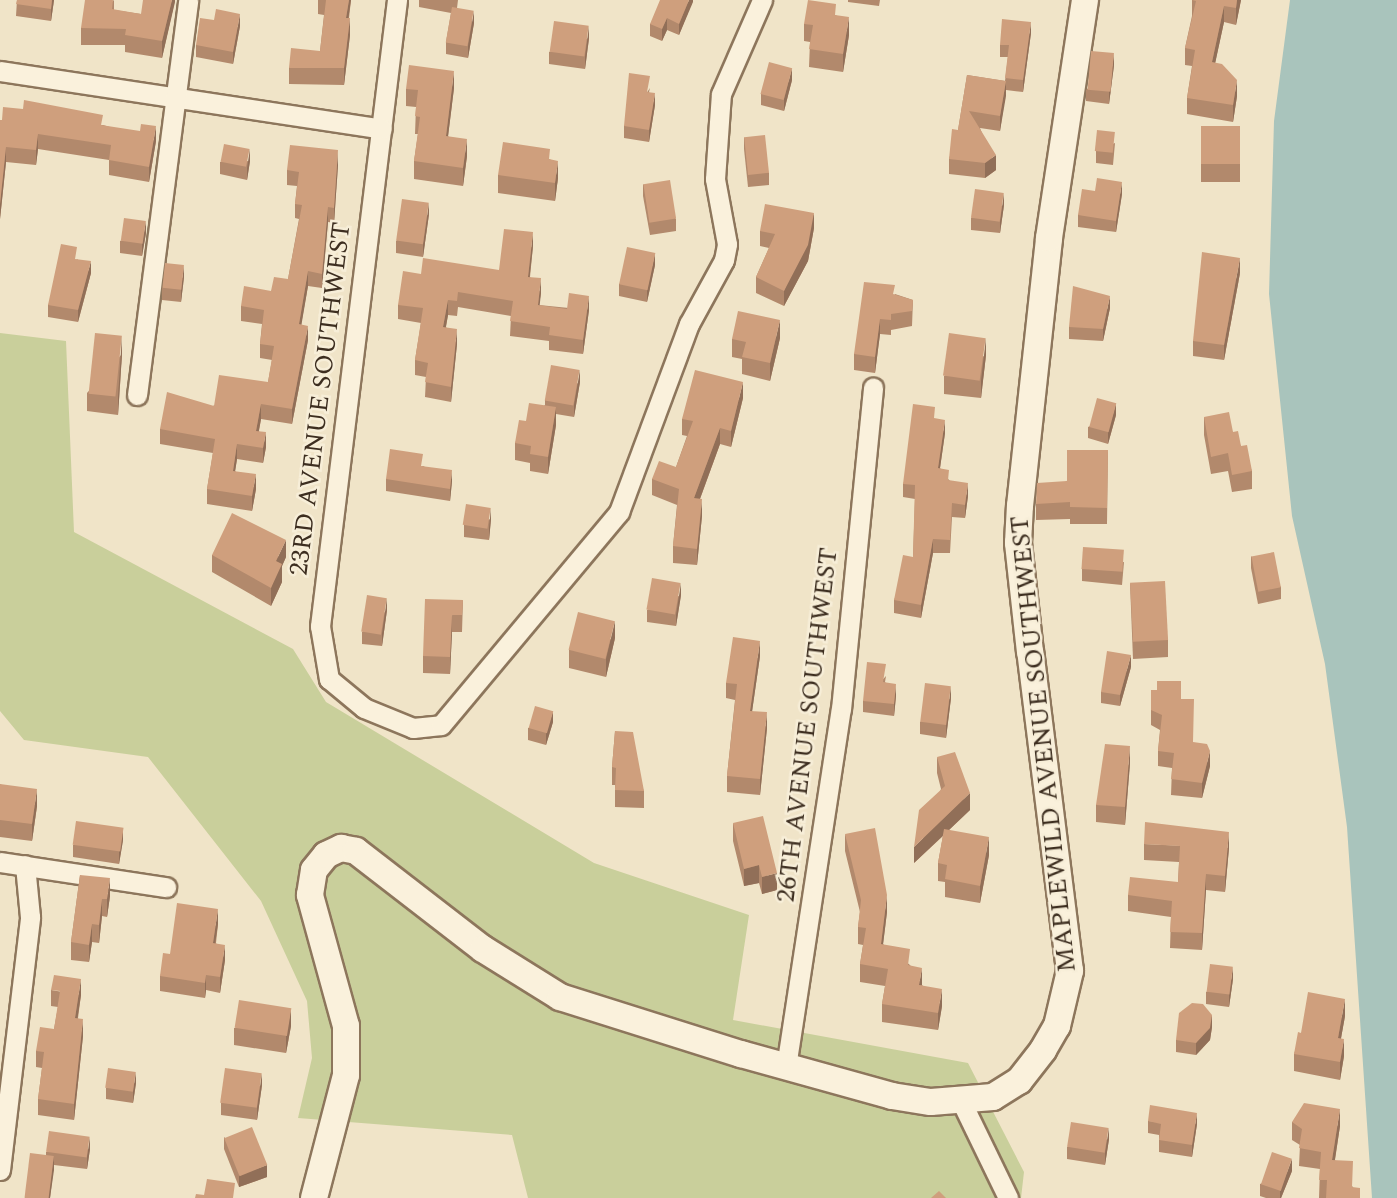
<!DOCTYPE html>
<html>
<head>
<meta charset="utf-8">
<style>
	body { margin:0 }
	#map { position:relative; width:1397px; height:1198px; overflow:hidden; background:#f0e4c8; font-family:Spectral,serif }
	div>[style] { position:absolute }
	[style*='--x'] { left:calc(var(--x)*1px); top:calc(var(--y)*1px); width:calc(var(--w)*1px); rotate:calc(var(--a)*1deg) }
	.green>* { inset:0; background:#c9cf9b }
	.water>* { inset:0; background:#a9c4bc }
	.roads { filter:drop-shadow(2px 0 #8d765c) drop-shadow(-2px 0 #8d765c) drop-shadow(0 2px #8d765c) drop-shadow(0 -2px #8d765c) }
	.street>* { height:19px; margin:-9.5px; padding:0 9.5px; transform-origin:9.5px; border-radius:9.5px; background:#faf1dc }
	.secondary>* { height:26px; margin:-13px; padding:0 13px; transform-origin:13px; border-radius:13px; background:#faf1dc }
	.wall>* { inset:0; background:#b2896c; transform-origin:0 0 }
	.shaded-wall>* { inset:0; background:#916f58 }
	.building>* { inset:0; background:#cf9f7d; transform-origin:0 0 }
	span { translate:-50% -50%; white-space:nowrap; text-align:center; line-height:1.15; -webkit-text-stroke:5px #f7eed8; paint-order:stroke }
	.street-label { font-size:26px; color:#3d2e20 }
</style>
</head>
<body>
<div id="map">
	<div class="green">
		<div style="clip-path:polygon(0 333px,66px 341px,74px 532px,293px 649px,326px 702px,594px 863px,749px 915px,733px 1020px,968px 1063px,1024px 1172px,1021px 1198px,528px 1198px,512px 1135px,298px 1118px,312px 1058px,307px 1001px,261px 901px,148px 757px,24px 740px,0 711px)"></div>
	</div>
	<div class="water">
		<div style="clip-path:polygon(1290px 0,1397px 0,1397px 1198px,1372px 1198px,1347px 827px,1325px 664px,1292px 516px,1269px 294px,1274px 121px)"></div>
	</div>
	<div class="roads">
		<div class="street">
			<div style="--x:397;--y:0;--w:631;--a:97.01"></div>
			<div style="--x:320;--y:626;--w:54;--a:80.4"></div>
			<div style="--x:329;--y:679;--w:45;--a:39.6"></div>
			<div style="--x:364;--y:708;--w:53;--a:22.2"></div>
			<div style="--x:413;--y:728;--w:28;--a:-6"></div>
			<div style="--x:441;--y:725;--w:278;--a:-50.1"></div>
			<div style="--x:619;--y:512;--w:201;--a:-69.6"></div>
			<div style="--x:689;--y:324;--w:73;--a:-61.3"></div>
			<div style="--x:724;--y:260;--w:16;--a:-79"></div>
			<div style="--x:727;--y:244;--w:66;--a:-100.5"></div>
			<div style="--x:715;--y:179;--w:85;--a:-86"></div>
			<div style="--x:721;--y:94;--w:103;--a:-66.4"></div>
			<div style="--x:0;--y:71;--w:386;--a:8.6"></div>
			<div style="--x:137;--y:395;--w:398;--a:-82.6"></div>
			<div style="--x:0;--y:862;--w:168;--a:8.6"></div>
			<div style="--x:786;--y:1067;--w:362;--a:-81.3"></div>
			<div style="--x:841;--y:709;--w:323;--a:-84.3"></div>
			<div style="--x:961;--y:1101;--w:108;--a:64.1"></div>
			<div style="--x:0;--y:1170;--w:255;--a:-83.2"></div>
			<div style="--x:30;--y:917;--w:52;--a:-95.5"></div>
		</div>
		<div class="secondary">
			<div style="--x:314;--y:1198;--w:127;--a:-75.4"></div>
			<div style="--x:346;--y:1075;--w:49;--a:-90"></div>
			<div style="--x:346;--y:1026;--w:136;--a:-105.4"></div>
			<div style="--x:310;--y:895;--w:25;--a:-81"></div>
			<div style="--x:314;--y:870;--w:19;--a:-51"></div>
			<div style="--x:326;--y:855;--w:17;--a:-25"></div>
			<div style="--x:341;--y:848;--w:15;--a:11"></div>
			<div style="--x:356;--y:851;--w:160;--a:37.7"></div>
			<div style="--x:483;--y:949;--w:91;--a:31.9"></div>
			<div style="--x:560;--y:997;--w:190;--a:17.5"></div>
			<div style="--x:741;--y:1054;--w:157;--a:15.5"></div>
			<div style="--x:892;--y:1096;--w:39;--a:9"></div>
			<div style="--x:931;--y:1102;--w:62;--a:-4.6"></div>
			<div style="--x:993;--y:1097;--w:31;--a:-32"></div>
			<div style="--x:1019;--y:1081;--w:39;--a:-52"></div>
			<div style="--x:1043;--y:1050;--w:28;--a:-60"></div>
			<div style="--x:1057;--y:1026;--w:57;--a:-76.7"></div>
			<div style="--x:1070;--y:971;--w:321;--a:-97.1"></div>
			<div style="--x:1030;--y:652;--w:110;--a:-96.3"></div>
			<div style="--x:1018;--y:543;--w:37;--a:-87"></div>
			<div style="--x:1020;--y:506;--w:270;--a:-83.8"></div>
			<div style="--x:1049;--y:238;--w:241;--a:-81.4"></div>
		</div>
	</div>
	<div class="wall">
		<div style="clip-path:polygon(17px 0,54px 0,51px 21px,16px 16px)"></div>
		<div style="clip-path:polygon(114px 0,114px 10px,141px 14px,175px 0,162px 58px,125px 52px,125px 45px,81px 45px,81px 28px)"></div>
		<div style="clip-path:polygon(318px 0,351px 0,349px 18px,350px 35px,344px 85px,289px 84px,289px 68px,320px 51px,324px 15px,318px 14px)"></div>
		<div style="clip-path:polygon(419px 0,458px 0,457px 8px,474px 23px,468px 58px,446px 54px,446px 42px,451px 13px,419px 7px)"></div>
		<div style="clip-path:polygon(693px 0,679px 35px,667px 30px,662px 41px,650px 36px,650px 24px)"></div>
		<div style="clip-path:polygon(848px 0,880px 0,879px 6px,848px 2px)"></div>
		<div style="clip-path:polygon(1192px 0,1241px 0,1236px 25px,1224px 22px,1215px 63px,1237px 96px,1233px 122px,1187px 114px,1187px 98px,1192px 66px,1185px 65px,1185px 48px,1192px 16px)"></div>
		<div style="clip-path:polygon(836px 15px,849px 35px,843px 72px,809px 67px,810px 42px,804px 41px,804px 24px)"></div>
		<div style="clip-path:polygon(240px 26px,233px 64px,196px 57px,196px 45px)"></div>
		<div style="clip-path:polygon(1031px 33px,1023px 92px,1006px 90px,1000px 131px,980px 128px,996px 170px,985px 178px,949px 174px,949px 159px,958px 130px,967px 75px,1005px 81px,1008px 57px,1000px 57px,1000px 45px)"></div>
		<div style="clip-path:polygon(589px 38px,585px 69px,549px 64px,549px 52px)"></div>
		<div style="clip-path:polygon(1114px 65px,1109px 104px,1086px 101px,1086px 90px)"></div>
		<div style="clip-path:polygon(792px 80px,784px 111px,761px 105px,761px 94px)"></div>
		<div style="clip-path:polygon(454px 88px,448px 136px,467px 156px,463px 186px,414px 179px,414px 161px,418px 134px,415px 134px,416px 107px,406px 106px,406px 89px)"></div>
		<div style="clip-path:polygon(650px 88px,649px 92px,655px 105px,649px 142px,624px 138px,624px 126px)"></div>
		<div style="clip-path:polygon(0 120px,103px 125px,156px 141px,149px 182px,109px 175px,109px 160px,38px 149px,36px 165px,6px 162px,0 219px)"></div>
		<div style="left:1201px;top:126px;width:39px;height:56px"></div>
		<div style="clip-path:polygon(744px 137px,769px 173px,769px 185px,748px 187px,744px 149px)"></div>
		<div style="clip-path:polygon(1115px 143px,1113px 165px,1096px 163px,1096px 151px)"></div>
		<div style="clip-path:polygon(550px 159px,558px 178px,555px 201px,498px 193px,498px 175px)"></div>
		<div style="clip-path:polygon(250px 161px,247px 180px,220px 174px,220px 162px)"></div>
		<div style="clip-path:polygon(338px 165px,334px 223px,328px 222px,322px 288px,308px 286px,301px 325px,308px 340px,292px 424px,261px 419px,259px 431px,266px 447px,263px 463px,237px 459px,235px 471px,256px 489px,252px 511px,207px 504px,207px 489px,213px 453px,160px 444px,160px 429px,268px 382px,272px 360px,260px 358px,260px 344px,262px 324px,241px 321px,241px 306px,271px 291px,288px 279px,299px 219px,295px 218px,295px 204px,297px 186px,287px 185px,287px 170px)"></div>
		<div style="clip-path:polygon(643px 184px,676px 219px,676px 231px,650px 235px,643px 196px)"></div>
		<div style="clip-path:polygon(1095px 191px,1122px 194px,1116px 232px,1078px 227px,1078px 215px)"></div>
		<div style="clip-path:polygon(1004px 205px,1000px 233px,971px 230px,971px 218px)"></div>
		<div style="clip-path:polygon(429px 214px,423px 257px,396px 253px,396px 241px)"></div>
		<div style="clip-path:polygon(814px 228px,808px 261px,784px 306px,756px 293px,756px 277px,769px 248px,760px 246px,760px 231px)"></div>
		<div style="clip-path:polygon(146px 233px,142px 256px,120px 253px,120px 241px)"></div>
		<div style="clip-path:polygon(533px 246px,530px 277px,541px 293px,539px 305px,589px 310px,583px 354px,549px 350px,549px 341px,510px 336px,511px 316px,458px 307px,457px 316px,448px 315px,446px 327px,457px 344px,451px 402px,425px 397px,426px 377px,415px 375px,415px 360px,421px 323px,398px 319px,398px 305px,421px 274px,499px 270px)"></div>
		<div style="clip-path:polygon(77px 259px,91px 273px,78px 322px,48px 317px,48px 305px)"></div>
		<div style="clip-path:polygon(655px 265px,647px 302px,619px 296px,619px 284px)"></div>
		<div style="clip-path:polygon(1240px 273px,1224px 360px,1193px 356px,1193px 341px)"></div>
		<div style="clip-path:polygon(184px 277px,181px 302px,162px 300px,162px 288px)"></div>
		<div style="clip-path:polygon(895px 294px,913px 300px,912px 326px,891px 330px,891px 335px,880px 334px,875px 373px,854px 370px,854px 354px)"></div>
		<div style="clip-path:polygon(1110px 308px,1103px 341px,1069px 339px,1069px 327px)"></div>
		<div style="clip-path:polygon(780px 338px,770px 381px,742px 374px,742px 359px,732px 357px,732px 339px)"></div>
		<div style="clip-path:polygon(122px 354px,118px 415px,87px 411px,87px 393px)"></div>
		<div style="clip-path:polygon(986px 355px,981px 398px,944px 394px,944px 376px)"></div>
		<div style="clip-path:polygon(580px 382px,574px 417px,556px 414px,556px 425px,548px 474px,530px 471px,530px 463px,515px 460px,515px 443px,526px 421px,545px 405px,545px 400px)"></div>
		<div style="clip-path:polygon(743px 398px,731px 447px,720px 444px,700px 499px,702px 516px,697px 565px,673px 563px,673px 546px,677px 505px,652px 495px,652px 479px,676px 467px,687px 436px,682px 435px,682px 419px)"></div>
		<div style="clip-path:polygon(1116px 415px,1108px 444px,1088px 438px,1088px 427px)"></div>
		<div style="clip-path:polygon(1204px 417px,1233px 432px,1241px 446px,1252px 471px,1252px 489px,1232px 492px,1228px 471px,1211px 474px,1204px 435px)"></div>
		<div style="clip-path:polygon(935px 419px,945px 433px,940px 468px,949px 480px,968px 496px,965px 518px,952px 517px,950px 553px,933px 553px,921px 618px,894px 613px,894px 600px,913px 557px,915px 499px,903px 497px,903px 484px)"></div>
		<div style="clip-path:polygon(1108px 450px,1107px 524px,1070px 524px,1070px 519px,1036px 520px,1036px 504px)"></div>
		<div style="clip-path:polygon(423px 466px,452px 481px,450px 501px,386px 491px,386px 479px)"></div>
		<div style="clip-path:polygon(491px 519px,489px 540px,464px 537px,464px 525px)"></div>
		<div style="clip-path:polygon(212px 555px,286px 557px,282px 566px,282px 582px,271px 606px,212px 572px)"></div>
		<div style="clip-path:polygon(1251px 556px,1281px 587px,1281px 599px,1258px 604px,1251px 568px)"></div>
		<div style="clip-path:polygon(1124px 562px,1122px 585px,1082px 581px,1082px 569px)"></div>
		<div style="clip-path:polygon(1130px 583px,1168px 640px,1168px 657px,1133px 659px)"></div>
		<div style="clip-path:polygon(681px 595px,676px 626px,647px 622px,647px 610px)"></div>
		<div style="clip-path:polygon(463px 600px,462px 632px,452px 632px,450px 674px,423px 673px,423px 656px)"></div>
		<div style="clip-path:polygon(387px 610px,382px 646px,362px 644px,362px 632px)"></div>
		<div style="clip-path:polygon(615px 638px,606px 677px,569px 668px,569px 650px)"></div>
		<div style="clip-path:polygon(760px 656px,752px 711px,767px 728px,760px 795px,727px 792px,727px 776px,735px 700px,726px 698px,726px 683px)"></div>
		<div style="clip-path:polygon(1131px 667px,1120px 706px,1101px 703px,1101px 692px)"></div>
		<div style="clip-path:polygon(886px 676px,885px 682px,896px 696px,894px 716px,863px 712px,863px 701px)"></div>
		<div style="clip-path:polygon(1151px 690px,1181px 699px,1193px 743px,1210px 766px,1202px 798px,1171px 795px,1172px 768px,1158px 766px,1158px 751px,1160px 730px,1151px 725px)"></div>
		<div style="clip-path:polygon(951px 698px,946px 738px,920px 734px,920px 722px)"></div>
		<div style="clip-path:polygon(553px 722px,546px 745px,528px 740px,528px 728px)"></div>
		<div style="clip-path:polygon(615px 731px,644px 791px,644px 808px,615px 807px,615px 785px,612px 785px,612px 767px)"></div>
		<div style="clip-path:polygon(937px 757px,970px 810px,949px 830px,989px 855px,980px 903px,945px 897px,945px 882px,938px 881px,938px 863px,943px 836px,914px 863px,941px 789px,937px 773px)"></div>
		<div style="clip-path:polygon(1130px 763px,1125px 825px,1096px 822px,1096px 805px)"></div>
		<div style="clip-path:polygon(0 784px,37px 806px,32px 841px,0 837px)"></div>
		<div style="clip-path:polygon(733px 823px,777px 890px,762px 894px,759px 883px,744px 886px,733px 841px)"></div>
		<div style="clip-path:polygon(845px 834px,887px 912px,883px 944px,910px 965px,922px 985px,942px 1006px,938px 1030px,882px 1022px,882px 1004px,885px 986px,860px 982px,860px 964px,863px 945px,858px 944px,858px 927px,860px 912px,845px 851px)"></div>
		<div style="clip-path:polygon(123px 840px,119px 864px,73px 857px,73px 845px)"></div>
		<div style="clip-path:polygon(1144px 844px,1229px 848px,1225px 892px,1206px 890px,1202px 950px,1170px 948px,1171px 917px,1128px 911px,1128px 895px,1178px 882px,1179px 862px,1144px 860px)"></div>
		<div style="clip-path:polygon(80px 875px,110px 896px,107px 917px,102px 916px,99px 943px,92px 942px,89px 962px,71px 960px,71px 942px)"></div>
		<div style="clip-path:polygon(218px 924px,216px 943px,225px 960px,220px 993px,206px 990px,205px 998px,160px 991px,160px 976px,170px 954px)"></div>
		<div style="clip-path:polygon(1233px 979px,1229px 1007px,1206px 1004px,1206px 992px)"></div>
		<div style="clip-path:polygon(51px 990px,81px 995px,78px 1018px,83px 1036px,74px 1120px,38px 1115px,38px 1099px,42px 1068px,36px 1067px,36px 1051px,54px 1029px,58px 1007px,51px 1006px)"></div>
		<div style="clip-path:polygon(1345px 1016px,1341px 1038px,1344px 1056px,1340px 1080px,1294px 1071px,1294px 1054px,1301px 1033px)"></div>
		<div style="clip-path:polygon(291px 1026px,286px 1053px,234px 1045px,234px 1028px)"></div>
		<div style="clip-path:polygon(1212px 1027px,1210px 1040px,1196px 1055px,1176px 1052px,1176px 1040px)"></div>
		<div style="clip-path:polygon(136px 1083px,133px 1103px,106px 1099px,106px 1088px)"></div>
		<div style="clip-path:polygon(262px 1085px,257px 1120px,221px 1115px,221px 1103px)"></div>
		<div style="clip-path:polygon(1148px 1121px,1197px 1124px,1192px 1157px,1159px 1152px,1159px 1135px,1148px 1133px)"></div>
		<div style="clip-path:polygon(1292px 1122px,1340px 1126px,1335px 1160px,1360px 1198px,1319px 1198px,1320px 1169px,1299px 1166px,1300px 1145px,1292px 1140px)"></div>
		<div style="clip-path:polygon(224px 1137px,267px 1177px,239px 1187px,224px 1149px)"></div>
		<div style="clip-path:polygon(1109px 1139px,1105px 1165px,1067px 1159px,1067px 1147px)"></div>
		<div style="clip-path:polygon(90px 1149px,87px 1169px,54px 1165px,50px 1198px,25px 1198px,46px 1155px,46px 1152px)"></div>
		<div style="clip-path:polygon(1292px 1171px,1281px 1198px,1266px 1198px,1260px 1196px,1260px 1184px)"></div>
	</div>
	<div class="shaded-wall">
		<div style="clip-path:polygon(52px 0,54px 0,51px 21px,51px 9px)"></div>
		<div style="clip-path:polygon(172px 0,175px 0,175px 2px,162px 58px,162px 41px)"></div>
		<div style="clip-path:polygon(349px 0,351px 0,346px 34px,346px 18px)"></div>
		<div style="clip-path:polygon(689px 0,693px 0,693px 2px,679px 35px,679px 24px)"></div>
		<div style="clip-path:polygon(1237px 0,1241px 0,1236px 25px,1236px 8px)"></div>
		<div style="clip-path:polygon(1224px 6px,1224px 22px,1212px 78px,1212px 62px)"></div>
		<div style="clip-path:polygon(474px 11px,474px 23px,468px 58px,468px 46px)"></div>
		<div style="clip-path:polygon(240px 14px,240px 26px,233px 64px,233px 52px)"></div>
		<div style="clip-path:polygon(849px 17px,849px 35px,843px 72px,843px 54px)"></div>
		<div style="clip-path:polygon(350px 18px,350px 35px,344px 85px,344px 68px)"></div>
		<div style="clip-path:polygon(667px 18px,667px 30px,662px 41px,662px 29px)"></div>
		<div style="clip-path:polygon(1031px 22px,1031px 33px,1023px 92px,1023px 80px)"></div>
		<div style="clip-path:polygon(589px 26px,589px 38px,585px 69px,585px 57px)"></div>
		<div style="clip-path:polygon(1114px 53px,1114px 65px,1109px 104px,1109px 92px)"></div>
		<div style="clip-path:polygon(792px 68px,792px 80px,784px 111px,784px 99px)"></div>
		<div style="clip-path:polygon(454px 71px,454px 88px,446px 153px,446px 136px)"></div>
		<div style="clip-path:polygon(1237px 80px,1237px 96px,1233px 122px,1233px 105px)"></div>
		<div style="clip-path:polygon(1006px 81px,1006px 96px,1000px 131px,1000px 116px)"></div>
		<div style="clip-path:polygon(655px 93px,655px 105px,649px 142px,649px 130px)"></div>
		<div style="clip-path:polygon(156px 126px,156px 141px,149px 182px,149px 167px)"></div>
		<div style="clip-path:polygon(38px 134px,38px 149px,36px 165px,36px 150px)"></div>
		<div style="clip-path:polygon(467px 139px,467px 156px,463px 186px,463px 168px)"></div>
		<div style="clip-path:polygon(6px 147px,6px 162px,0 219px,0 204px)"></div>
		<div style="clip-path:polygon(250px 149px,250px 161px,247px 180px,247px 168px)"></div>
		<div style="clip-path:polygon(338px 150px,338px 165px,334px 223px,334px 208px)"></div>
		<div style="clip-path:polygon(996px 155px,996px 170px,985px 178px,985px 163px)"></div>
		<div style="clip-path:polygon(558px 161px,558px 178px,555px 201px,555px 183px)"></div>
		<div style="clip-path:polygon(1122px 182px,1122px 194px,1116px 232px,1116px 221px)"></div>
		<div style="clip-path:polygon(1004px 193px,1004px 205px,1000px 233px,1000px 222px)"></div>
		<div style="clip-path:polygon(429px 203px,429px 214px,423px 257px,423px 245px)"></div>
		<div style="clip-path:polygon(328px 207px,328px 222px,322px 288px,322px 274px)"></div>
		<div style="clip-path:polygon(814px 213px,814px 228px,808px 261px,784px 306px,784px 291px)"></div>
		<div style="clip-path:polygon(146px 221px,146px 233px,142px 256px,142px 244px)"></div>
		<div style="clip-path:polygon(533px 232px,533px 246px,528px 291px,528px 277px)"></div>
		<div style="clip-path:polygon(655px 253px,655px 265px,647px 302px,647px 290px)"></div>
		<div style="clip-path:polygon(1240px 258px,1240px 273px,1224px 360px,1224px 345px)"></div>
		<div style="clip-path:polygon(91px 261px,91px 273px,78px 322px,78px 310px)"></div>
		<div style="clip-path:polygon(184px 265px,184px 277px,181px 302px,181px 290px)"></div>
		<div style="clip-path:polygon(308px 271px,308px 286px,299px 339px,299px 324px)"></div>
		<div style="clip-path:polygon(541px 278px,541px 293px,538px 320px,538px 305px)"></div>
		<div style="clip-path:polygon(589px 296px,589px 310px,583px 354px,583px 340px)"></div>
		<div style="clip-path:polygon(1110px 296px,1110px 308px,1103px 341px,1103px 329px)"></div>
		<div style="clip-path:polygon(448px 300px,448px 315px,443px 342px,443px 327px)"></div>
		<div style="clip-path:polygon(880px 319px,880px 334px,875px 373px,875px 357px)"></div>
		<div style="clip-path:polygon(780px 320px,780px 338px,770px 381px,770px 363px)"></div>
		<div style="clip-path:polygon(308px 326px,308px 340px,292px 424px,292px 409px)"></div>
		<div style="clip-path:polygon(457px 329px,457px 344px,451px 402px,451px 387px)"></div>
		<div style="clip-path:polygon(122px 336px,122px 354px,118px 415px,118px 397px)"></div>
		<div style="clip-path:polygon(986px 338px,986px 355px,981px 398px,981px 381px)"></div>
		<div style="clip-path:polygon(580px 370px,580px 382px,574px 417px,574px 405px)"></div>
		<div style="clip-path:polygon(743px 382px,743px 398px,731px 447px,731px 431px)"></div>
		<div style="clip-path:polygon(1116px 403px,1116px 415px,1108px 444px,1108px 432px)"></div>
		<div style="clip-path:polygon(261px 404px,261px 419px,256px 445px,256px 431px)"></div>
		<div style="clip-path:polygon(556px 407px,556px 425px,548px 474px,548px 457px)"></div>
		<div style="clip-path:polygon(945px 420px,945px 433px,938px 482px,938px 468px)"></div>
		<div style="clip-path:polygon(720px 428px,720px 444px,694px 515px,694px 498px)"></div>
		<div style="clip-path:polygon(266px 432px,266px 447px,263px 463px,263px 448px)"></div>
		<div style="clip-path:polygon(237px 444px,237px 459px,233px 485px,233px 471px)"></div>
		<div style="clip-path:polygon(452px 470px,452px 481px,450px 501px,450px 489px)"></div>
		<div style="clip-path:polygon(256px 474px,256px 489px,252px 511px,252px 496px)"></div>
		<div style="clip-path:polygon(968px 483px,968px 496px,965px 518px,965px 505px)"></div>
		<div style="clip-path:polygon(702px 499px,702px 516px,697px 565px,697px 549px)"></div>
		<div style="clip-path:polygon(491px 508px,491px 519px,489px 540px,489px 528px)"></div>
		<div style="clip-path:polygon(933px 539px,933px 553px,921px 618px,921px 605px)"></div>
		<div style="clip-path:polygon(286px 540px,286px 557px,282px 566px,282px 582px,271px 606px,271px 588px,276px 561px)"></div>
		<div style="clip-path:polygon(681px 583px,681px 595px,676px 626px,676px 615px)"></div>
		<div style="clip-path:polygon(387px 598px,387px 610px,382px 646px,382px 634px)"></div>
		<div style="clip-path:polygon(452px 615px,452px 632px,450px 674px,450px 657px)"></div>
		<div style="clip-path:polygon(615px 621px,615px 638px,606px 677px,606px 659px)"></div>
		<div style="clip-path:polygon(760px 641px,760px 656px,750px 726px,750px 711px)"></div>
		<div style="clip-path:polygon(1131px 655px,1131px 667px,1120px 706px,1120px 695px)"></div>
		<div style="clip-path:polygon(896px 684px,896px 696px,894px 716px,894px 704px)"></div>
		<div style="clip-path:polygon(951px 686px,951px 698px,946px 738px,946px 726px)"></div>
		<div style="clip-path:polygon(553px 711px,553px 722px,546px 745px,546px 733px)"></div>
		<div style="clip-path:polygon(767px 712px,767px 728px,760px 795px,760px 779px)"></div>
		<div style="clip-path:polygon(1130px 746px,1130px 763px,1125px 825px,1125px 807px)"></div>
		<div style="clip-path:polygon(1210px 751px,1210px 766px,1202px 798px,1202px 783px)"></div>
		<div style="clip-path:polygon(37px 789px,37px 806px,32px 841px,32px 824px)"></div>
		<div style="clip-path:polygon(970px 793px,970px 810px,914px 863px,914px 847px)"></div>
		<div style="clip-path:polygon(123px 828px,123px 840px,119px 864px,119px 852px)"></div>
		<div style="clip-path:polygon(1229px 832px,1229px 848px,1225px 892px,1225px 876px)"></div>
		<div style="clip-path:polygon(989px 837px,989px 855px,980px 903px,980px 886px)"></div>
		<div style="clip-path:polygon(759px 865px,759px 883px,744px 886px,744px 869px)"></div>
		<div style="clip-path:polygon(777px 873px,777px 890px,762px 894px,762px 877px)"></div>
		<div style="clip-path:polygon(1206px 874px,1206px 890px,1202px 950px,1202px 933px)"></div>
		<div style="clip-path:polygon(110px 878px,110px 896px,107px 917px,107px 899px)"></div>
		<div style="clip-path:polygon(887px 895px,887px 912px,881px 961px,881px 944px)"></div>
		<div style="clip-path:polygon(102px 899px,102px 916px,99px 943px,99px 925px)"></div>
		<div style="clip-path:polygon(218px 909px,218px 924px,213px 958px,213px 943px)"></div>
		<div style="clip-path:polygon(92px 924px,92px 942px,89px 962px,89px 945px)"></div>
		<div style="clip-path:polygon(225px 945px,225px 960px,220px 993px,220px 977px)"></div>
		<div style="clip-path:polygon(1233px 967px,1233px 979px,1229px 1007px,1229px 995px)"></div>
		<div style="clip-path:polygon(922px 968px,922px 985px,919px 985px)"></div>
		<div style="clip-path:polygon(206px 975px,206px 990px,205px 998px,205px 983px)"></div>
		<div style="clip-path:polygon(81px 979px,81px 995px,75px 1034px,75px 1018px)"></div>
		<div style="clip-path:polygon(942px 989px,942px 1006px,938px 1030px,938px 1013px)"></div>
		<div style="clip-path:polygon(1345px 999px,1345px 1016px,1338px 1055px,1338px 1038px)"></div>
		<div style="clip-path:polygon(291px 1008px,291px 1026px,286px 1053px,286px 1036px)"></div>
		<div style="clip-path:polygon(1212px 1015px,1212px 1027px,1210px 1040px,1196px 1055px,1196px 1043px)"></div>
		<div style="clip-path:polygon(83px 1019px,83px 1036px,74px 1120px,74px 1104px)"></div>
		<div style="clip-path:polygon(1344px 1039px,1344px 1056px,1340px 1080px,1340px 1062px)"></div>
		<div style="clip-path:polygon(136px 1072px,136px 1083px,133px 1103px,133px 1091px)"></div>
		<div style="clip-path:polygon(262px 1073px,262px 1085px,257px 1120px,257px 1108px)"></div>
		<div style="clip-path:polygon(1340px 1109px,1340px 1126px,1332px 1178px,1332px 1160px)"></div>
		<div style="clip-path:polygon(1197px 1113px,1197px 1124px,1192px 1157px,1192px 1145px)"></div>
		<div style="clip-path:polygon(1109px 1128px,1109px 1139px,1105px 1165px,1105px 1153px)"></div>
		<div style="clip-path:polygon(90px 1137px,90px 1149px,87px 1169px,87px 1157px)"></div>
		<div style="clip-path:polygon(54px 1156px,54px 1170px,50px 1198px,48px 1198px)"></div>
		<div style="clip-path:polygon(1292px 1159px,1292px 1171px,1281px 1198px,1280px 1198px,1280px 1191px)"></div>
		<div style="clip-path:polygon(267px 1165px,267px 1177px,239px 1187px,239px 1175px)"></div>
	</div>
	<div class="building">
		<div style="clip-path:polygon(17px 0,52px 0,51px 9px,16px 4px)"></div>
		<div style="clip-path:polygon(85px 0,113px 0,112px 9px,141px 14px,143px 0,172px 0,162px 41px,125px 35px,126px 29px,81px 28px)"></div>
		<div style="clip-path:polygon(326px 0,349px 0,346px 18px,350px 18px,344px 68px,289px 68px,291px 48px,320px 51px)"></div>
		<div style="clip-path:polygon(660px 0,689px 0,679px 24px,667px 18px,662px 29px,650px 24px)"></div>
		<div style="clip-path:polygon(808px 0,836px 4px,835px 15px,849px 17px,843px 54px,809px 49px,813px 25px,804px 24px)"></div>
		<div style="clip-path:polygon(1192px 0,1237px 0,1236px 8px,1224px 6px,1212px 62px,1222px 64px,1237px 80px,1233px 105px,1187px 98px,1195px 50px,1185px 48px,1196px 1px)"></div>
		<div style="left:452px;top:7px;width:22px;height:36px;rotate:10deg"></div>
		<div style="clip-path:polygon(216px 9px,240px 14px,233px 52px,196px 45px,200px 18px,214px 20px)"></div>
		<div style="clip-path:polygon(1002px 19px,1031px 22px,1023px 80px,1005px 78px,1009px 45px,1000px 45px)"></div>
		<div style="left:554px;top:21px;width:35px;height:31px;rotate:8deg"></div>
		<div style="left:1091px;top:51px;width:23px;height:39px;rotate:5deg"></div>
		<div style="left:769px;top:62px;width:24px;height:33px;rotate:15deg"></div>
		<div style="clip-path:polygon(409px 65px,454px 71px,446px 136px,467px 139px,463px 168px,414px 161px,420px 117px,415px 116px,418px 90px,406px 89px)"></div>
		<div style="clip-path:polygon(629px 73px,650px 76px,647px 92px,655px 93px,649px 130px,624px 126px)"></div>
		<div style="clip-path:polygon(967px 75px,1006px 81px,1000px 116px,969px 111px,996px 155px,985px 163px,949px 159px,952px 129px,958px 130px)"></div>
		<div style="clip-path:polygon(24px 100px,103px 115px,101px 125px,140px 131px,141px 124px,156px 126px,149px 167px,109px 160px,111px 145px,38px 134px,36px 150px,6px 147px,0 204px,0 120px,2px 120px,3px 107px,23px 109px)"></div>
		<div style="left:1201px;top:126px;width:39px;height:38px"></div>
		<div style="left:1097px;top:130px;width:18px;height:21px;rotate:6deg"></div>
		<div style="left:765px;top:135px;width:38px;height:21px;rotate:84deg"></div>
		<div style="clip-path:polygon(503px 142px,550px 149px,549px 159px,558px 161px,555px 183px,498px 175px)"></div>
		<div style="left:224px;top:144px;width:26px;height:18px;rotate:11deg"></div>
		<div style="clip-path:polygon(290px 145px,338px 150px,334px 208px,328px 207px,322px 274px,308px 271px,299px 324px,308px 326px,292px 409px,261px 404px,256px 431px,266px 432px,263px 448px,237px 444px,233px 471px,256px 474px,252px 496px,207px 489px,215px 439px,160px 429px,167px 392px,214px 406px,219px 375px,268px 382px,274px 346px,260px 344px,264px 310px,241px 306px,244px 286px,271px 291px,274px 277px,288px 279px,302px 205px,295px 204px,299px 172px,287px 170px)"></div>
		<div style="clip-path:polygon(1097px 178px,1122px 182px,1116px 221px,1078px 215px,1082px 189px,1095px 191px)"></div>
		<div style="left:670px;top:180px;width:39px;height:27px;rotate:81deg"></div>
		<div style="left:975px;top:189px;width:29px;height:29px;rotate:8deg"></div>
		<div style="left:402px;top:199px;width:27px;height:42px;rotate:8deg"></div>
		<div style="clip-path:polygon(765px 204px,814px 213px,808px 245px,784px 291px,756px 277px,775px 234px,760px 231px)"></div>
		<div style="left:124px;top:218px;width:22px;height:23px;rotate:8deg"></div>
		<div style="clip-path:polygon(504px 229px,533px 232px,528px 277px,541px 278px,538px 305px,567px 309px,569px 293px,589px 296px,583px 340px,549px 335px,550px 327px,510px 321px,513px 301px,458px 292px,457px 301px,448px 300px,443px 327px,457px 329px,451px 387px,425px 382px,428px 363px,415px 360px,423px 308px,398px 305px,403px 271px,421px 274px,423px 258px,499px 270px)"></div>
		<div style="clip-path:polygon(61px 244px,77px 247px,75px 259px,91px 261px,78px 310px,48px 305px)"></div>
		<div style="left:627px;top:247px;width:29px;height:38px;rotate:12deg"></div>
		<div style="clip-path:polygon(1202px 252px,1240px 258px,1224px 345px,1193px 341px)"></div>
		<div style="left:165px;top:263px;width:19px;height:25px;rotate:6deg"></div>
		<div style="clip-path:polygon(864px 282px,895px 285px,893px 294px,913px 300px,912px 311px,891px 314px,891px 320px,880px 319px,875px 357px,854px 354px)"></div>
		<div style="clip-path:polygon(1073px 286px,1110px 296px,1103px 329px,1069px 327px)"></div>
		<div style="clip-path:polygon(738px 311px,780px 320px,770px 363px,742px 357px,746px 342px,732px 339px)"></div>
		<div style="left:95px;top:333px;width:27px;height:61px;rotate:6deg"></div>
		<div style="left:949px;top:333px;width:37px;height:43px;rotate:8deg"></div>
		<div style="left:551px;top:365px;width:29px;height:36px;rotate:10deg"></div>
		<div style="clip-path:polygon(695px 370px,743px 382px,731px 431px,720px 428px,694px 498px,702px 499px,697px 549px,673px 546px,679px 489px,652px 479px,659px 461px,676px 467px,693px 421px,682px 419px)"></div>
		<div style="left:1097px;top:398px;width:20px;height:30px;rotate:15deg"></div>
		<div style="clip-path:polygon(529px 403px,556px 407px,548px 457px,530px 454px,531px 446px,515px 443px,519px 420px,526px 421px)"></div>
		<div style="clip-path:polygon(913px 404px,935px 407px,934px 418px,945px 420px,938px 468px,949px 470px,948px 480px,968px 483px,965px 505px,952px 503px,950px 540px,933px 539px,921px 605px,894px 600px,903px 555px,913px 557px,915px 485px,903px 484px)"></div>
		<div style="clip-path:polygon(1229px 412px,1233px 432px,1238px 431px,1241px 446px,1247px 445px,1252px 471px,1232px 475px,1228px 453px,1211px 457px,1204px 417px)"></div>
		<div style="clip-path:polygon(390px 449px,423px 454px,421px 466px,452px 470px,450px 489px,386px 479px)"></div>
		<div style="clip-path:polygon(1067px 450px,1108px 450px,1107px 508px,1070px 507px,1070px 502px,1036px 504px,1037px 483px,1067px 481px)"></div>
		<div style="left:466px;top:504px;width:25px;height:21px;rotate:9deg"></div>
		<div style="clip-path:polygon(232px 513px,286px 540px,276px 561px,282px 564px,271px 588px,212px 555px)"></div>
		<div style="left:1083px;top:547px;width:41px;height:22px;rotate:4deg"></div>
		<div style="left:1274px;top:552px;width:36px;height:23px;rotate:79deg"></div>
		<div style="left:652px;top:578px;width:29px;height:32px;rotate:10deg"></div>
		<div style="left:1165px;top:581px;width:59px;height:35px;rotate:87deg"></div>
		<div style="left:367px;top:595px;width:20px;height:37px;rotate:9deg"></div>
		<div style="clip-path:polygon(425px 599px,463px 600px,462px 615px,452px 615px,450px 657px,423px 656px)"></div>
		<div style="left:578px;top:612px;width:38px;height:39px;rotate:14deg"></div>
		<div style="clip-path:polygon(733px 637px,760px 641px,750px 711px,767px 712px,760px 779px,727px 776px,737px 684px,726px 683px)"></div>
		<div style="clip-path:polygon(1107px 651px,1131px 655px,1120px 695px,1101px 692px)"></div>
		<div style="clip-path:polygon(867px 662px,886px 664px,883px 682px,896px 684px,894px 704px,863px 701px)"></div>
		<div style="clip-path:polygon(1157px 681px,1181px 681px,1181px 699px,1194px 699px,1193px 742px,1207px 744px,1210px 751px,1202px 783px,1171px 779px,1174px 753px,1158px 751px,1162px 715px,1151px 710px,1151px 690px,1157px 690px)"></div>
		<div style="left:925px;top:683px;width:26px;height:39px;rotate:7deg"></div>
		<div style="left:535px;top:706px;width:19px;height:23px;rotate:16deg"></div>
		<div style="clip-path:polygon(615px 731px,633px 732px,644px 791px,615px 790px,616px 768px,612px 767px)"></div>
		<div style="clip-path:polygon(1105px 744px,1130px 746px,1125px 807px,1096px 805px)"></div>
		<div style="clip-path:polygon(955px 752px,970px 793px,914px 847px,919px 810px,945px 786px,937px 757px)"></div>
		<div style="clip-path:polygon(0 784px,37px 789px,32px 824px,0 820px)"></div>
		<div style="clip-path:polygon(763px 816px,777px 873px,762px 877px,759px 865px,744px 869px,733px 823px)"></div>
		<div style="left:76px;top:821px;width:48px;height:24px;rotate:8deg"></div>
		<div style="clip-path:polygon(1145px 822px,1229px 832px,1225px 876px,1206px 874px,1202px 933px,1170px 932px,1172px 901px,1128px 895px,1130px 877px,1178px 882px,1180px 846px,1144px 844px)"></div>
		<div style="clip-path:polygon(875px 828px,887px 895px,881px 944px,910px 949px,908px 965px,922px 968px,919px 985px,942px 989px,938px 1013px,882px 1004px,888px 969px,860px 964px,866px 928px,858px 927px,861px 900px,845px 834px)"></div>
		<div style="clip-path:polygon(944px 829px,989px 837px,980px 886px,945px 879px,947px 865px,938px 863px)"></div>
		<div style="clip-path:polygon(80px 875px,110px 878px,107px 899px,102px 899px,99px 925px,92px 924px,89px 945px,71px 942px)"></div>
		<div style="clip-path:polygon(177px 903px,218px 909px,213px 943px,225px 945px,220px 977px,206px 975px,205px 983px,160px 976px,163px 953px,170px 954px)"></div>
		<div style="left:1210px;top:964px;width:23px;height:28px;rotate:7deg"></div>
		<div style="clip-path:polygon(54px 975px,81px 979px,75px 1018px,83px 1019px,74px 1104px,38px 1099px,44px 1052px,36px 1051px,40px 1027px,54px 1029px,60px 991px,51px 990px)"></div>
		<div style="clip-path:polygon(1308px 992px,1345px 999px,1338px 1038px,1344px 1039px,1340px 1062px,1294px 1054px,1298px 1032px,1301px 1033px)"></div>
		<div style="left:239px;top:1000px;width:53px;height:28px;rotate:9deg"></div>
		<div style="clip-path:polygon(1192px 1003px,1203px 1004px,1212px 1015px,1210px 1028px,1196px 1043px,1176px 1040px,1179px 1013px)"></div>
		<div style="left:108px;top:1068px;width:28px;height:20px;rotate:8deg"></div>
		<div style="left:225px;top:1068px;width:37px;height:35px;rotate:8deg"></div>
		<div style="clip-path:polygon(1304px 1103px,1340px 1109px,1332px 1160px,1353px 1161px,1352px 1187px,1360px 1188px,1360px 1198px,1326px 1198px,1327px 1180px,1319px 1180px,1321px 1152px,1299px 1148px,1302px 1129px,1292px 1122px)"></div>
		<div style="clip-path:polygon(1150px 1105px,1197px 1113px,1192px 1145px,1159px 1140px,1161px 1124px,1148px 1121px)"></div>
		<div style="left:1071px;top:1122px;width:38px;height:25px;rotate:9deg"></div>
		<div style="left:252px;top:1127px;width:41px;height:30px;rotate:68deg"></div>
		<div style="left:49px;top:1131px;width:41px;height:21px;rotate:8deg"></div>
		<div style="left:1272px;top:1152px;width:21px;height:34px;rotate:19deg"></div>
		<div style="left:30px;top:1153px;width:24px;height:45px;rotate:7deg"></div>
		<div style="clip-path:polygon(207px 1179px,235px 1183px,233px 1198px,195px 1198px,196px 1194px,204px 1195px)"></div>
		<div style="clip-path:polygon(939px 1191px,946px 1198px,931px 1198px)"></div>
	</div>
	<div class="street-label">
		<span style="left:321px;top:399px;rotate:-83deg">23RD AVENUE SOUTHWEST</span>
		<span style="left:808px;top:725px;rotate:-83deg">26TH AVENUE SOUTHWEST</span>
		<span style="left:1044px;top:744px;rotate:-96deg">MAPLEWILD AVENUE SOUTHWEST</span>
	</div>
</div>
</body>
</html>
